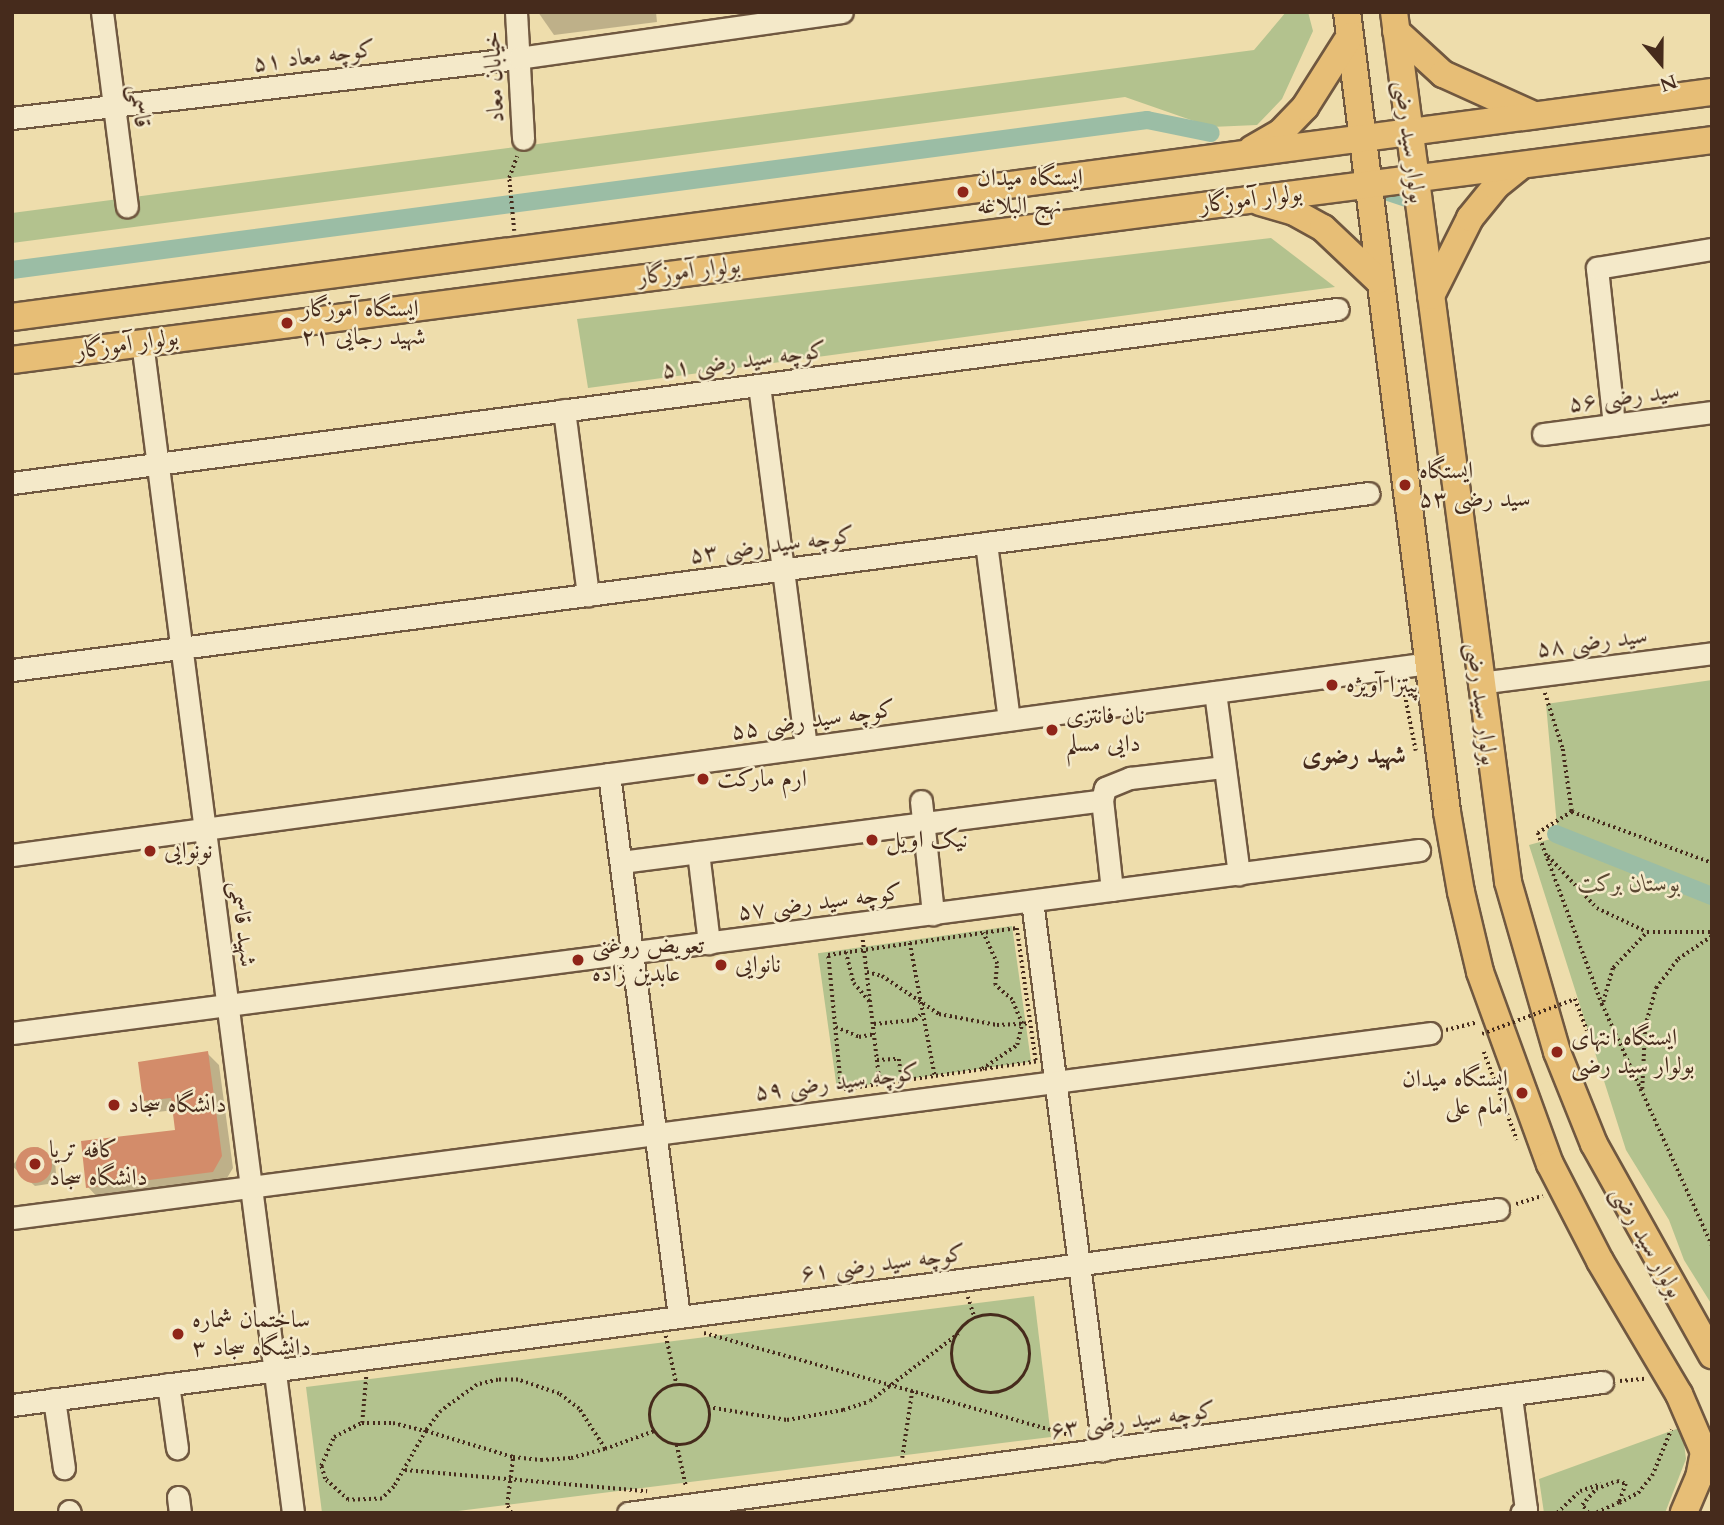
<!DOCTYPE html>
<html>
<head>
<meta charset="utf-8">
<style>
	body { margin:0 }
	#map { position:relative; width:1724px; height:1525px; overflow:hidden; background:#eeddac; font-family:Cardo,Amiri,serif }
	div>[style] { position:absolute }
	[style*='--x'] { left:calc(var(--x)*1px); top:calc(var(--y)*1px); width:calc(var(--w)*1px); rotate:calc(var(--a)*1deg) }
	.green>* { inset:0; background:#b3c28e; transform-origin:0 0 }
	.shadow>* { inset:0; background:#0003 }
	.canal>* { height:18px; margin:-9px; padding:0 9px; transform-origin:9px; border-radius:9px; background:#9bbda5 }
	.building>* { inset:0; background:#d38c6a }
	.round { border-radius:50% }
	.path>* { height:3.5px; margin-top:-1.75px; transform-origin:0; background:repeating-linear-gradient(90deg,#462b1c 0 2px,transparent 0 5.5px) }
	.path>.ring { margin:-1.75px; padding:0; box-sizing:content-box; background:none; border:3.5px solid #462b1c; border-radius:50% }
	.roads { filter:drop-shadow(2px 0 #705840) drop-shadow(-2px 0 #705840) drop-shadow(0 2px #705840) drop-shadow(0 -2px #705840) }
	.minor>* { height:21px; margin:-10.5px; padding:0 10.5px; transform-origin:10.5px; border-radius:10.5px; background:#f4e9c9 }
	.major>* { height:26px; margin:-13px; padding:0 13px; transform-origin:13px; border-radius:13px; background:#e7be76 }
	.path-bridge>* { height:3.5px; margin-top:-1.75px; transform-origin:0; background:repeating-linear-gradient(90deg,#462b1c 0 2px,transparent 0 5.5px) }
	.dots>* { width:19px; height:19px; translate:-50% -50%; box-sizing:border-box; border:4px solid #f4e9c9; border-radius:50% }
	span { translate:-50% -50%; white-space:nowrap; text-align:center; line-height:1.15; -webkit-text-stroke:5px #f4e9c9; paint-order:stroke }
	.street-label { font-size:24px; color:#462b1c }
	.poi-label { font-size:24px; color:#462b1c }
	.left { translate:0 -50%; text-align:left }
	.right { translate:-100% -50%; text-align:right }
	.park-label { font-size:24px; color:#5c4933; font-style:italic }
	.neighbourhood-label { font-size:26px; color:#462b1c; font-weight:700 }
	.frame { position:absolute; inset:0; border:14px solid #462b1c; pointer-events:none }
	.north { position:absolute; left:1626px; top:28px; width:70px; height:70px; -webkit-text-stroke:5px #f4e9c9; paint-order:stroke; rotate:160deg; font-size:19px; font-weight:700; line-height:28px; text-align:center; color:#462b1c }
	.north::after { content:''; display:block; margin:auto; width:24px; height:32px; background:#462b1c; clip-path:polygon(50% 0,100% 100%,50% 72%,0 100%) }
</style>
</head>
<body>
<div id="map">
	<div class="green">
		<div style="clip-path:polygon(1286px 12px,1308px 12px,1313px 31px,1282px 99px,1257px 125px,1211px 127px,1125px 97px,12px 243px,12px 213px,1254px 50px)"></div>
		<div style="clip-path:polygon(1271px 238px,1335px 287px,588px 388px,577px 319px)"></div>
		<div style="clip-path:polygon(1712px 680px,1712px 1305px,1684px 1260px,1669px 1220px,1626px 1150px,1529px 845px,1558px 837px,1546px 704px)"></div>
		<div style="left:1012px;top:926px;width:137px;height:196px;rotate:82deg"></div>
		<div style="clip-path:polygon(1034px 1296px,1051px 1437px,442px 1513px,322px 1513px,306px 1387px)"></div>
		<div style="clip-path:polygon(1682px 1427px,1686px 1459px,1665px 1513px,1544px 1513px,1539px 1479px)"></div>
	</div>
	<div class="shadow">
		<div style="clip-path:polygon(538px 12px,656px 12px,657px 22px,554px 35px)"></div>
		<div style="clip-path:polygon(207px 1053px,219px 1065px,233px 1168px,224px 1183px,99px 1199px,88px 1187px,177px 1131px,175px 1110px,157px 1112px,145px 1101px)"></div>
		<div style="clip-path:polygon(38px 1147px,55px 1161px,56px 1173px,48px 1184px,35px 1186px,12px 1166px,26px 1149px)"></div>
	</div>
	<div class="canal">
		<div style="--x:1373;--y:187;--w:35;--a:18"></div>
		<div style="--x:12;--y:270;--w:1145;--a:-7.53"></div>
		<div style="--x:1147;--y:120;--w:65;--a:11.5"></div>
		<div style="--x:1556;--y:834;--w:168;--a:21.7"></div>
	</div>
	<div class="building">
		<div style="clip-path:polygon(208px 1051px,222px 1156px,213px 1172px,86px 1188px,81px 1141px,175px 1130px,171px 1098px,143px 1101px,138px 1062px)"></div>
		<div class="round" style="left:16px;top:1147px;width:36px;height:36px"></div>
	</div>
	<div class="path">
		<div style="--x:514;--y:231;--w:53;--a:-95.4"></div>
		<div style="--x:509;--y:178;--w:23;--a:-70"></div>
		<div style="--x:1545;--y:693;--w:59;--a:72.2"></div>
		<div style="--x:1563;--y:749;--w:64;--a:81.9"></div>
		<div style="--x:1572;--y:812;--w:149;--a:20"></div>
		<div style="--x:1405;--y:695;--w:57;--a:78.9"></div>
		<div style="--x:1572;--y:812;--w:40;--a:148"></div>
		<div style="--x:1538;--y:833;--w:183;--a:69.5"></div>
		<div style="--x:1602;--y:1004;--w:265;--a:65.5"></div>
		<div style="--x:1548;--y:856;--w:71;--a:46.7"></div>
		<div style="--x:1597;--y:908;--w:55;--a:25.6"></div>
		<div style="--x:1647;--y:932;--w:65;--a:0"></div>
		<div style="--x:1017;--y:928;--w:135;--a:81.9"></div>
		<div style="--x:1036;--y:1062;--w:197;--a:171.8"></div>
		<div style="--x:841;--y:1090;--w:136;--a:-95.5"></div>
		<div style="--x:828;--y:955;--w:191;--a:-8.1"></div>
		<div style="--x:863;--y:940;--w:137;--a:83.3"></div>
		<div style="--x:879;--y:1076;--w:13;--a:39"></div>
		<div style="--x:910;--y:943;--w:135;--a:79.4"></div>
		<div style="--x:846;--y:952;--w:32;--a:76"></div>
		<div style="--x:854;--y:983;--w:25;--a:50"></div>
		<div style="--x:867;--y:972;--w:16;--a:15"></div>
		<div style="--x:882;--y:976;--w:69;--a:33.7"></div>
		<div style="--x:939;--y:1014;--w:59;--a:10.7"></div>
		<div style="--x:997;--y:1025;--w:33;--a:-3"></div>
		<div style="--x:1575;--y:999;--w:34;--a:69"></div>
		<div style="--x:1603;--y:1002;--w:35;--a:-74"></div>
		<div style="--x:1613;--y:968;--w:50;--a:-46.6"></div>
		<div style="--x:874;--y:1024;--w:41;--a:-5.6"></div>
		<div style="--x:915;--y:1020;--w:10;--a:-45"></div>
		<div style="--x:836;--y:1027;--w:25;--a:23"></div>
		<div style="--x:859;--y:1037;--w:16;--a:-11"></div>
		<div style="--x:1446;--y:1030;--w:30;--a:-14"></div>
		<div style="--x:1484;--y:1052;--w:94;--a:69.4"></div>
		<div style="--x:877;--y:1060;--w:22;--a:-3"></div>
		<div style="--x:899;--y:1059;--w:22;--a:82"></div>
		<div style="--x:982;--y:1069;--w:42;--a:-34.4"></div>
		<div style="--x:1017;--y:1045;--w:22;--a:-77"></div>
		<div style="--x:1022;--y:1024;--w:26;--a:-113"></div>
		<div style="--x:1012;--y:1000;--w:23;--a:-139"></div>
		<div style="--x:995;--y:985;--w:21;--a:-85"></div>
		<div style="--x:997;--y:964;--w:34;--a:-114"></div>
		<div style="--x:1642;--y:1089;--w:63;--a:-87.3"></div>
		<div style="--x:1645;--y:1026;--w:40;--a:-74"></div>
		<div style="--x:1656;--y:988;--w:36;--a:-53"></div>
		<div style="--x:1678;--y:959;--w:41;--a:-34.1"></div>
		<div style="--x:1516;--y:1204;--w:28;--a:-17"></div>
		<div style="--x:968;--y:1297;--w:22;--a:72"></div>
		<div class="ring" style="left:952px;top:1315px;width:74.5px;height:74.5px"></div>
		<div style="--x:704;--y:1333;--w:380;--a:15.6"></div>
		<div style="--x:666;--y:1336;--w:51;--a:77.6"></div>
		<div style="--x:1620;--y:1381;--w:25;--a:-5"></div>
		<div class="ring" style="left:650px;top:1385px;width:56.5px;height:56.5px"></div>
		<div style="--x:708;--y:1407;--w:80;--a:9.3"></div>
		<div style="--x:787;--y:1420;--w:57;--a:-10.1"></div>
		<div style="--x:843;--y:1410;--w:28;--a:-18"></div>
		<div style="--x:870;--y:1401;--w:111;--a:-37.3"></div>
		<div style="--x:362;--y:1423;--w:47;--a:-85.1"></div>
		<div style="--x:677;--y:1445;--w:42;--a:77.6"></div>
		<div style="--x:605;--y:1449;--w:48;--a:-123"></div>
		<div style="--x:579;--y:1409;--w:25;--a:-143"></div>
		<div style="--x:559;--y:1394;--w:43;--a:-161.1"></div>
		<div style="--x:518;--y:1380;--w:20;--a:180"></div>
		<div style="--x:498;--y:1380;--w:22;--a:167"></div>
		<div style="--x:477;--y:1385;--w:44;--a:144.2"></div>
		<div style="--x:441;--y:1411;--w:25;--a:127"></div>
		<div style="--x:426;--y:1431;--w:64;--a:119.7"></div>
		<div style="--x:394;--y:1487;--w:17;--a:135"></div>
		<div style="--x:382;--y:1499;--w:34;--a:178"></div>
		<div style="--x:348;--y:1500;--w:31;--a:-138"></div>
		<div style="--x:325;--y:1479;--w:14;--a:-107"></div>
		<div style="--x:321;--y:1466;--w:32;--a:-66"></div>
		<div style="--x:334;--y:1437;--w:31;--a:-27"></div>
		<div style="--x:362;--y:1423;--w:31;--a:0"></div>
		<div style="--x:393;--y:1423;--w:34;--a:14"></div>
		<div style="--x:426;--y:1431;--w:91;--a:16.6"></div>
		<div style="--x:513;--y:1457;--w:28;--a:6"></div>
		<div style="--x:541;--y:1460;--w:30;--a:-4"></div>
		<div style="--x:571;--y:1458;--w:35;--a:-15"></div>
		<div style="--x:605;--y:1449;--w:52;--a:-20.2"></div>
		<div style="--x:902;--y:1458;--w:68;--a:-81.5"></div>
		<div style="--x:405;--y:1470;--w:243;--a:5"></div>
		<div style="--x:1619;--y:1503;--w:21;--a:-28"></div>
		<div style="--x:1638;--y:1493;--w:22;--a:-51"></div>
		<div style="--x:1652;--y:1476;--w:50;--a:-67.6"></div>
		<div style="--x:511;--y:1513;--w:9;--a:-117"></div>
		<div style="--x:507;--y:1505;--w:48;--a:-82.9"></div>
		<div style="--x:1557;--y:1513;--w:32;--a:-44"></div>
		<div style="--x:1580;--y:1491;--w:22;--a:-18"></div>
		<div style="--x:1588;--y:1513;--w:10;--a:-127"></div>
		<div style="--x:1582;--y:1505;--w:21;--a:-49"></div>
		<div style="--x:1596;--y:1489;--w:22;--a:-21"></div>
		<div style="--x:1617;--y:1481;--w:9;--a:18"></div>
		<div style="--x:1626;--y:1484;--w:20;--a:110"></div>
		<div style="--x:1619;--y:1503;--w:24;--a:156"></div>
	</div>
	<div class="roads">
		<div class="minor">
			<div style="--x:102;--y:12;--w:196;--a:82.7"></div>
			<div style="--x:516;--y:12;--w:127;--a:86.8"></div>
			<div style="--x:12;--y:118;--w:511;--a:-6.75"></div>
			<div style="--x:519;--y:58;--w:326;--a:-8.1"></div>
			<div style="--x:142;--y:342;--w:1181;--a:82.65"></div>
			<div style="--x:759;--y:385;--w:365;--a:82.6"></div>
			<div style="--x:564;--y:410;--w:187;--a:82.6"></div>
			<div style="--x:1614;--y:425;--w:158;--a:-96.2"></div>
			<div style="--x:1597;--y:268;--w:117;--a:-9.4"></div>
			<div style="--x:1543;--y:434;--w:170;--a:-7.4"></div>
			<div style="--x:12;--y:483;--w:1337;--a:-7.48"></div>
			<div style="--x:986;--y:543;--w:178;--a:82.6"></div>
			<div style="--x:12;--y:670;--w:1368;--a:-7.43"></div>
			<div style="--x:1479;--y:683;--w:235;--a:-7.3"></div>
			<div style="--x:1215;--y:692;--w:184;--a:82.5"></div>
			<div style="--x:609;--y:774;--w:547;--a:82.65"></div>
			<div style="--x:921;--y:801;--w:114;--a:83.9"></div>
			<div style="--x:698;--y:852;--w:92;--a:83.1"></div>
			<div style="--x:12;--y:855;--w:1429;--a:-7.72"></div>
			<div style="--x:621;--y:862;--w:485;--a:-7.3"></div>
			<div style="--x:1112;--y:890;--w:91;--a:-96.3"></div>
			<div style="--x:1102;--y:800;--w:12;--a:-76"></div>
			<div style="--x:1105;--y:788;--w:27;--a:-22"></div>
			<div style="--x:1130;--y:778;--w:95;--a:-6.7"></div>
			<div style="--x:1032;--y:901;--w:554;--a:82.63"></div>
			<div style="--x:12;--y:1033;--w:1419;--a:-7.41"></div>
			<div style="--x:12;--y:1218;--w:1430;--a:-7.43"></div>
			<div style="--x:168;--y:1384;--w:65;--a:82"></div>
			<div style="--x:1511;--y:1397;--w:113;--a:82.4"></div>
			<div style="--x:1526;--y:1509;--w:6;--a:141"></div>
			<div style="--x:54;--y:1399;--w:70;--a:81.8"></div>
			<div style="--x:12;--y:1405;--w:1499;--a:-7.51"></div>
			<div style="--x:178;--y:1497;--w:16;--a:83"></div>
			<div style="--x:69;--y:1511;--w:2;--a:63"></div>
			<div style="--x:628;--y:1513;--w:983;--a:-7.66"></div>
		</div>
		<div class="major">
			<div style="--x:1347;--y:12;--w:806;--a:82.87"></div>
			<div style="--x:1447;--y:812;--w:81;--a:80.1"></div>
			<div style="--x:1461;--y:892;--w:82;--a:76.6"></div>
			<div style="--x:1480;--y:972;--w:204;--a:70"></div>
			<div style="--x:1550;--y:1164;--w:109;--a:62.7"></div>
			<div style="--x:1600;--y:1261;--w:155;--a:59.3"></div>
			<div style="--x:1679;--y:1394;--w:63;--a:66.7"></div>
			<div style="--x:1704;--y:1452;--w:25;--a:101"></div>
			<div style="--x:1699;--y:1477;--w:39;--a:113"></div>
			<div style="--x:1394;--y:12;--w:877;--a:82.53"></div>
			<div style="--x:1508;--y:882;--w:177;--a:73.9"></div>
			<div style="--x:1557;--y:1052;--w:99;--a:68.1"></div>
			<div style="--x:1594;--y:1144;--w:242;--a:60.8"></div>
			<div style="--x:1396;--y:31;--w:64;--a:42.5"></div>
			<div style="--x:1443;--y:74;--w:100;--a:24.3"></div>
			<div style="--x:1252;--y:149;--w:34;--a:-30"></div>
			<div style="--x:1281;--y:132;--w:35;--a:-46"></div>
			<div style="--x:1305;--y:107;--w:84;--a:-57.6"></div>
			<div style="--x:1260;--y:202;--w:35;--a:16"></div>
			<div style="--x:1294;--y:212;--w:33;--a:29"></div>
			<div style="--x:1323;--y:228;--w:76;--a:43.4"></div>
			<div style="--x:1431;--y:296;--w:87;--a:-63.4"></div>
			<div style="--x:1470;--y:218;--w:41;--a:-50.9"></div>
			<div style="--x:1496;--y:186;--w:32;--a:-39"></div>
			<div style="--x:12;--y:317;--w:1715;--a:-7.54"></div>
			<div style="--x:12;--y:360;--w:1714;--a:-7.37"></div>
		</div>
	</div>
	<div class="path-bridge">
		<div style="--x:1482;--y:1034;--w:99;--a:-20.6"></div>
	</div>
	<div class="dots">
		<div style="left:963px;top:192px;background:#8f2418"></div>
		<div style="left:287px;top:323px;background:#8f2418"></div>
		<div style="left:1405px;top:485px;background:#8f2418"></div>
		<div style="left:1332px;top:685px;background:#8f2418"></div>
		<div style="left:1052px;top:730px;background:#8f2418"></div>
		<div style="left:703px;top:779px;background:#8f2418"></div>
		<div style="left:872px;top:840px;background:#8f2418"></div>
		<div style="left:150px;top:851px;background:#8f2418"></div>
		<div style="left:578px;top:960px;background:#8f2418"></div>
		<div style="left:721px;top:965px;background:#8f2418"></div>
		<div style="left:1557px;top:1052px;background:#8f2418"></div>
		<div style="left:1522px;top:1093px;background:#8f2418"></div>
		<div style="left:114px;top:1105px;background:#8f2418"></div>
		<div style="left:35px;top:1164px;background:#8f2418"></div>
		<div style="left:178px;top:1334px;background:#8f2418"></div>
	</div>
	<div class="street-label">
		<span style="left:314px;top:56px;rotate:-7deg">کوچه معاد ۵۱</span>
		<span style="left:494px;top:77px;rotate:-93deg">خیابان معاد</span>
		<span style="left:140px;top:106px;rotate:83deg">قاسمی</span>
		<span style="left:1410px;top:142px;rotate:83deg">بولوار سید رضی</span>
		<span style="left:1251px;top:199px;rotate:-7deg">بولوار آموزگار</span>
		<span style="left:689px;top:271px;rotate:-7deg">بولوار آموزگار</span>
		<span style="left:127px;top:344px;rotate:-8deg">بولوار آموزگار</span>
		<span style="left:744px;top:360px;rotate:-7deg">کوچه سید رضی ۵۱</span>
		<span style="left:1624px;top:397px;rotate:-7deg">سید رضی ۵۶</span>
		<span style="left:772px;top:545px;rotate:-7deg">کوچه سید رضی ۵۳</span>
		<span style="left:1592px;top:642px;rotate:-7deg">سید رضی ۵۸</span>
		<span style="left:1482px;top:704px;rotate:83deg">بولوار سید رضی</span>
		<span style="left:813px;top:720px;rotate:-8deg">کوچه سید رضی ۵۵</span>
		<span style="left:820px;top:902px;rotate:-7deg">کوچه سید رضی ۵۷</span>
		<span style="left:243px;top:924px;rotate:83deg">شهید قاسمی</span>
		<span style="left:837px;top:1082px;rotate:-7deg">کوچه سید رضی ۵۹</span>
		<span style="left:1647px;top:1242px;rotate:61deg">بولوار سید رضی</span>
		<span style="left:883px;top:1263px;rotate:-7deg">کوچه سید رضی ۶۱</span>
		<span style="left:1133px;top:1420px;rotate:-7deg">کوچه سید رضی ۶۳</span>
	</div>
	<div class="poi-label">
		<span class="left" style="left:977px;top:192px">ایستگاه میدان<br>نهج البلاغه</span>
		<span class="left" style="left:301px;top:323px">ایستگاه آموزگار<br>شهید رجایی ۲۱</span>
		<span class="left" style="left:1419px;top:485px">ایستگاه<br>سید رضی ۵۳</span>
		<span class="left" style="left:1346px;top:685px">پیتزا آویژه</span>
		<span class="left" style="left:1066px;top:730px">نان فانتزی<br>دایی مسلم</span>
		<span class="left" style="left:717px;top:779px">ارم مارکت</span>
		<span class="left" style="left:886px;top:840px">نیک اویل</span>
		<span class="left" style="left:164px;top:851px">نونوایی</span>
		<span class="left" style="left:592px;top:960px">تعویض روغنی<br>عابدین زاده</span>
		<span class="left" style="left:735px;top:965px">نانوایی</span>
		<span class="left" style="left:1571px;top:1052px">ایستگاه انتهای<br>بولوار سید رضی</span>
		<span class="right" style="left:1508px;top:1093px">ایستگاه میدان<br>امام علی</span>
		<span class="left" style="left:128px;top:1105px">دانشگاه سجاد</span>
		<span class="left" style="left:49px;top:1164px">کافه تریا<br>دانشگاه سجاد</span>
		<span class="left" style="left:192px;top:1334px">ساختمان شماره<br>۳ دانشگاه سجاد</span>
	</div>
	<div class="park-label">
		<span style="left:1629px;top:884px">بوستان برکت</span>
	</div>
	<div class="neighbourhood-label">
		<span style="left:1354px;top:755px">شهید رضوی</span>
	</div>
	<div class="frame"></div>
	<div class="north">N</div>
</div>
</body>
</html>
